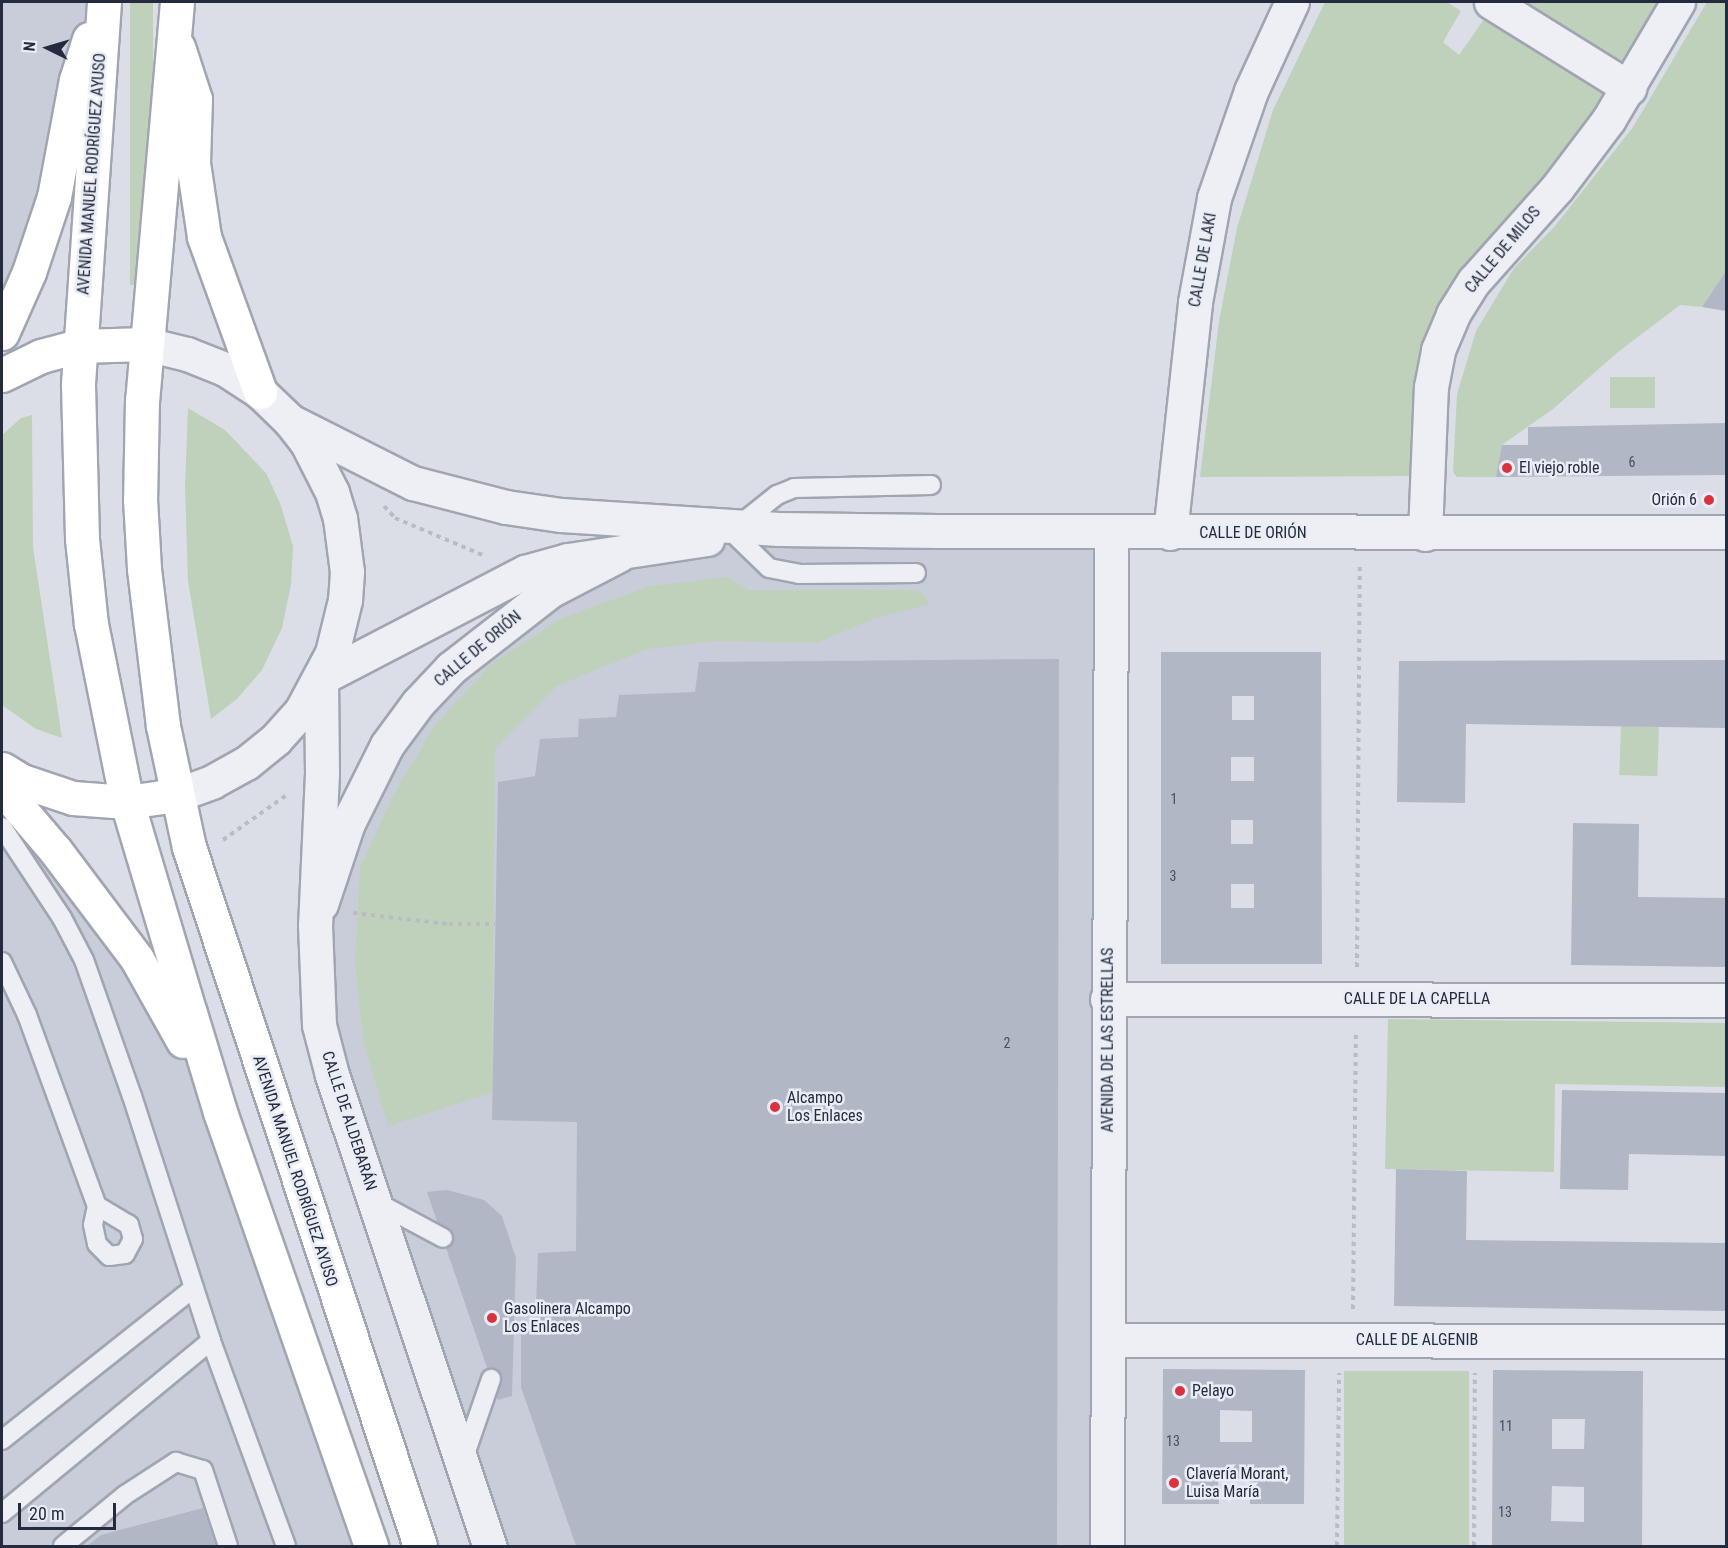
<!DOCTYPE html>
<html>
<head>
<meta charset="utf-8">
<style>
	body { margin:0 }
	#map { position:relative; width:1728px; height:1548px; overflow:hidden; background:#dbdee7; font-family:"Roboto Condensed",sans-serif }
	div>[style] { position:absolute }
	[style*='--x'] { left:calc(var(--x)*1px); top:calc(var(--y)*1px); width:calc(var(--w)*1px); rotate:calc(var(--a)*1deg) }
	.built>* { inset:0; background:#c8cdd9 }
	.green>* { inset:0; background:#bfd1bb; transform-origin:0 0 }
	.building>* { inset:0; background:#b1b7c4 }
	.path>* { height:4px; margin-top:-2px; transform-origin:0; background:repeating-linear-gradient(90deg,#b9bcc5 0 4.5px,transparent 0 9px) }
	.roads { filter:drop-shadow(2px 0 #a0a5b1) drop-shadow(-2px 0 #a0a5b1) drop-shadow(0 2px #a0a5b1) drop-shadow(0 -2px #a0a5b1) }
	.service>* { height:18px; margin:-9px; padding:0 9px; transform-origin:9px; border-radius:9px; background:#edeff5 }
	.minor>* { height:33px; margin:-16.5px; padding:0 16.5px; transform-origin:16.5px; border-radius:16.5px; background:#edeff5 }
	.tertiary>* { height:33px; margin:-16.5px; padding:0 16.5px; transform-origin:16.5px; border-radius:16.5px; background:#edeff5 }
	.secondary>* { height:33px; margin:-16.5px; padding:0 16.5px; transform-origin:16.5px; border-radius:16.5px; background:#fff }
	.trunk>* { height:33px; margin:-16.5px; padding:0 16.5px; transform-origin:16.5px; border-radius:16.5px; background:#fff }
	.dots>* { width:16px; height:16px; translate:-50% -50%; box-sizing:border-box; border:3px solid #eaedf5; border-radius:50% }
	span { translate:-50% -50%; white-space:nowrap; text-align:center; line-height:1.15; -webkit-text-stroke:5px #eaedf5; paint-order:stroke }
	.number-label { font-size:14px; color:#474e60 }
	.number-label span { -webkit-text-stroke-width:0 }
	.street-label { font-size:16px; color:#242b3e }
	.poi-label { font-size:16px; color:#242b3e }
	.left { translate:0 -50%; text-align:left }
	.right { translate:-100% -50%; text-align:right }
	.frame { position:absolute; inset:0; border:3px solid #242b3e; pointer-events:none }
	.north { position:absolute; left:18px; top:18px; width:60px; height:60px; -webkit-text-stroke:4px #eaedf5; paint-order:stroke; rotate:275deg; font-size:16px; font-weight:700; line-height:24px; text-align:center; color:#242b3e }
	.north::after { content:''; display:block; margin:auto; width:21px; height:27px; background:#242b3e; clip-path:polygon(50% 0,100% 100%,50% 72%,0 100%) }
	.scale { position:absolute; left:18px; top:1503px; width:98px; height:27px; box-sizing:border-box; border:3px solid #242b3e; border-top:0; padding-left:8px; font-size:18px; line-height:21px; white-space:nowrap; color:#242b3e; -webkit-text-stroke:4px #eaedf5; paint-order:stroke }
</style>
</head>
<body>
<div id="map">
	<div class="built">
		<div style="clip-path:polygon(2px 2px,99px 2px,2px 331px)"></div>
		<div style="clip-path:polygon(779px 529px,1111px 534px,1106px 1546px,490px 1546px,332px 1075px,330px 872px,418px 703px,631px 549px)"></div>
		<div style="clip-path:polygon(2px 789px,151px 986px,218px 1111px,355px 1546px,2px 1546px)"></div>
	</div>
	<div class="green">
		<div style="left:130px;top:2px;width:23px;height:283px"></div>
		<div style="clip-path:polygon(1325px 2px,1447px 2px,1461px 11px,1443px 42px,1459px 55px,1496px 2px,1668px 2px,1592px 124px,1459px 286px,1418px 476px,1200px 477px,1219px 321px,1237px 228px,1273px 110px)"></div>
		<div style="clip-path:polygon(1707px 2px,1726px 2px,1726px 271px,1702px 307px,1680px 305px,1618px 352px,1553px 409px,1503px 444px,1496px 477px,1457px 477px,1453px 472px,1457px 394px,1476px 331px,1514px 268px,1555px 226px,1633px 127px)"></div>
		<div style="left:1655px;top:377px;width:31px;height:45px;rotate:90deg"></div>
		<div style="clip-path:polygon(188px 408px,225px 430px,266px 473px,280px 503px,293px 546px,291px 585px,282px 628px,262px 670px,237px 699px,211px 719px,188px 581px,185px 487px)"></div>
		<div style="clip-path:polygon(32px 415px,33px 547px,62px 738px,36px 729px,2px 705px,2px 435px,21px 418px)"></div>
		<div style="clip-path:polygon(728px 577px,749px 590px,919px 590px,930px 604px,873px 619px,817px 643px,715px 641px,647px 649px,557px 686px,495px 749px,492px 1093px,388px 1126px,363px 1039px,355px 961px,360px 868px,395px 792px,435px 725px,491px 664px,560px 619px,650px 586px)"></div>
		<div style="left:1621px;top:726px;width:38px;height:49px;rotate:2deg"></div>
		<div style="clip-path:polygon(1388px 1019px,1726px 1023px,1726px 1087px,1555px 1084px,1554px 1172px,1385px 1169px)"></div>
		<div style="left:1344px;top:1371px;width:125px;height:175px"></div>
	</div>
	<div class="building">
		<div style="clip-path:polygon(1726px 271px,1726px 311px,1702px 307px)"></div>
		<div style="clip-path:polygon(1726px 423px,1726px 475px,1496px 477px,1502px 445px,1528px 445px,1528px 427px)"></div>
		<div style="clip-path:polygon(evenodd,1161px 652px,1321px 652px,1322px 964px,1161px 964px,1161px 652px,1232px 696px,1254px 696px,1254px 720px,1232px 720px,1232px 696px,1161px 652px,1231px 757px,1254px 757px,1254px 781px,1231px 781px,1231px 757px,1161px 652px,1231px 820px,1253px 820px,1253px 844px,1231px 844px,1231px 820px,1161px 652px,1231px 884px,1254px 884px,1254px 908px,1231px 908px,1231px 884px)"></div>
		<div style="clip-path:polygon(1059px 659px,1057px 1546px,576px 1546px,521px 1387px,521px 1331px,535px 1331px,538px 1253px,576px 1251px,577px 1122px,492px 1120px,498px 782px,535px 776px,540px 739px,578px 737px,579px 719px,616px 717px,619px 695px,695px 692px,699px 662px)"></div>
		<div style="clip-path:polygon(1726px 660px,1726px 728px,1466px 724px,1465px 803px,1397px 802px,1399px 661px)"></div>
		<div style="clip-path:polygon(1573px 823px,1639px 824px,1638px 897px,1726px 898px,1726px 967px,1571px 965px)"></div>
		<div style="clip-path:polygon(1562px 1090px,1726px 1093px,1726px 1156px,1629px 1154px,1628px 1190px,1560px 1189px)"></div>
		<div style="clip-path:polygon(1396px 1169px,1467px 1171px,1466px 1240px,1726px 1243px,1726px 1311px,1394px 1306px)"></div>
		<div style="clip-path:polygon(447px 1190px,484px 1200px,502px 1216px,516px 1258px,512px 1396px,498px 1400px,427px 1192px)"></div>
		<div style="clip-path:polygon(evenodd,1163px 1369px,1305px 1370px,1304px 1504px,1250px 1504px,1250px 1479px,1218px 1479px,1219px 1504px,1162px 1504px,1163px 1369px,1220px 1410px,1252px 1411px,1252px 1442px,1220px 1442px,1220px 1410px)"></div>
		<div style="clip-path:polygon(evenodd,1493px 1370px,1643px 1371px,1642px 1546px,1492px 1546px,1493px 1370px,1552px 1419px,1585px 1419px,1584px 1449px,1552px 1449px,1552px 1419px,1493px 1370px,1552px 1486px,1584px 1487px,1584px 1522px,1551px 1521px,1552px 1486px)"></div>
		<div style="clip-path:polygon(203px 1508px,216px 1546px,87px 1546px,101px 1535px)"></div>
	</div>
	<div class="path">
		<div style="--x:384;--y:506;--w:16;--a:47"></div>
		<div style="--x:395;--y:518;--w:98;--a:22.9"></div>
		<div style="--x:223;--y:840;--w:80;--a:-35.3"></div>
		<div style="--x:353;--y:913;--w:97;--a:6.5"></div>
		<div style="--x:449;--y:924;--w:46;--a:0"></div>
		<div style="--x:1357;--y:967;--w:403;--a:-89.6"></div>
		<div style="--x:1353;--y:1309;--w:277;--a:-89.4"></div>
		<div style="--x:1337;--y:1546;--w:173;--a:-89.3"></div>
		<div style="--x:1474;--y:1546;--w:173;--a:-89.7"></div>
	</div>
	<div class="roads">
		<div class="service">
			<div style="--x:738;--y:526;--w:50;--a:-38.5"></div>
			<div style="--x:777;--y:495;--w:18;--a:-22"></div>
			<div style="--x:794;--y:488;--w:137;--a:-1.3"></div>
			<div style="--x:735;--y:535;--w:47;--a:44.1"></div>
			<div style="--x:769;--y:568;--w:31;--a:11"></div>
			<div style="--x:799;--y:574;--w:117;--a:-0.5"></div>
			<div style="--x:2;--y:827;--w:109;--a:56.6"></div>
			<div style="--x:62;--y:918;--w:47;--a:62.4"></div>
			<div style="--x:84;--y:960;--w:144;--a:70.6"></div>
			<div style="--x:132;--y:1096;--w:257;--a:72.1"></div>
			<div style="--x:211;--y:1341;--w:218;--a:69.9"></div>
			<div style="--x:2;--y:962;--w:59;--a:64.7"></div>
			<div style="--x:27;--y:1015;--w:203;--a:69.9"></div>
			<div style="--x:97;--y:1206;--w:19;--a:102"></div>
			<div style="--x:93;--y:1225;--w:19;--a:78"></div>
			<div style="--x:97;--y:1244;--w:17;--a:45"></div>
			<div style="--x:109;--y:1256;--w:16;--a:-7"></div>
			<div style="--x:125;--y:1254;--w:17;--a:-62"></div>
			<div style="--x:133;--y:1239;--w:15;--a:-106"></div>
			<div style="--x:129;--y:1225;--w:37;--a:-149"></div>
			<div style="--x:376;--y:1202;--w:76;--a:28.2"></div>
			<div style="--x:2;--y:1440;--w:245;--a:-38.4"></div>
			<div style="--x:463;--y:1460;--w:86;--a:-70.9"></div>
			<div style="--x:2;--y:1513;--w:271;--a:-39.5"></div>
			<div style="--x:63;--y:1546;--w:80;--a:-39.4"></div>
			<div style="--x:125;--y:1495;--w:61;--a:-32.9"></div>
			<div style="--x:176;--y:1462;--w:28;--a:17"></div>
			<div style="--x:203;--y:1470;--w:80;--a:71.8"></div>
		</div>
		<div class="minor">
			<div style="--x:1491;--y:2;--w:163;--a:31.9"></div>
			<div style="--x:1170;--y:533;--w:232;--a:-83.8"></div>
			<div style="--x:1195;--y:302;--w:106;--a:-79.6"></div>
			<div style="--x:1214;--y:198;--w:113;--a:-70.9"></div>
			<div style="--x:1251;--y:91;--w:98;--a:-65.3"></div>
			<div style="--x:1425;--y:534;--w:147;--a:-87.7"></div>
			<div style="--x:1431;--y:387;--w:38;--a:-79"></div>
			<div style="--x:1438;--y:350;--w:39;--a:-67"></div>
			<div style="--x:1453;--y:314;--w:39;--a:-58"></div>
			<div style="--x:1474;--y:281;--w:125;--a:-48.3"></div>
			<div style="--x:1557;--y:188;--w:86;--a:-53"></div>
			<div style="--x:1609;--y:119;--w:136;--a:-59.5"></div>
			<div style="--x:321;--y:904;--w:85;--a:-71.6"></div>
			<div style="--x:348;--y:823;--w:87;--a:-63.4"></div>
			<div style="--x:387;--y:745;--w:52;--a:-53.6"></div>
			<div style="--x:418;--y:703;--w:48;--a:-46.7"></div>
			<div style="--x:451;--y:668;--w:125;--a:-37.9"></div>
			<div style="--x:550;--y:591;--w:78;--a:-27.6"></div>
			<div style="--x:1107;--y:999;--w:619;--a:0.09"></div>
			<div style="--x:1108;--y:1340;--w:618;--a:0.09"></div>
			<div style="--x:1107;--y:1546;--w:1012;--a:-89.77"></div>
		</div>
		<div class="tertiary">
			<div style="--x:146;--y:344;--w:42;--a:13.7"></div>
			<div style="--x:187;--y:354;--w:41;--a:21.5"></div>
			<div style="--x:225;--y:369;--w:42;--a:33.3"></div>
			<div style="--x:260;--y:392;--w:42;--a:44"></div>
			<div style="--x:290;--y:421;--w:28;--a:52"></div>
			<div style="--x:307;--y:443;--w:55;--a:63"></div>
			<div style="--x:332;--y:492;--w:27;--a:73"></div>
			<div style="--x:340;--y:518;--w:54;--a:82.6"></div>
			<div style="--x:347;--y:572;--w:28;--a:94"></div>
			<div style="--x:345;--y:600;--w:55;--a:103.8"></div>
			<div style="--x:332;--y:653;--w:66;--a:118.1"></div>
			<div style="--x:301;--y:711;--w:38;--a:132"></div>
			<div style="--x:276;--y:739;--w:38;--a:141"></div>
			<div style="--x:246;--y:763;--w:39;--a:151"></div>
			<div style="--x:212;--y:782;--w:38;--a:160"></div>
			<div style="--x:290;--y:421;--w:138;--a:26.8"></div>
			<div style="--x:413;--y:483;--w:96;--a:14.5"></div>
			<div style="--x:506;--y:507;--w:56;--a:8.3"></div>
			<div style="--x:561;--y:515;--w:218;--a:3.7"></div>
			<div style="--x:779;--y:529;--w:159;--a:0.7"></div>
			<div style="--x:938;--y:531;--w:788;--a:0.07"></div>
			<div style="--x:321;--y:678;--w:95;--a:89.4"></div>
			<div style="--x:322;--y:773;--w:152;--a:92.6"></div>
			<div style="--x:315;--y:925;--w:100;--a:87.7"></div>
			<div style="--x:319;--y:1025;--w:52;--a:75.4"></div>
			<div style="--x:332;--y:1075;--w:497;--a:71.5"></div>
			<div style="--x:321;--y:678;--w:230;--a:-27.5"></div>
			<div style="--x:525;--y:572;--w:45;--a:-15.6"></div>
			<div style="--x:568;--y:560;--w:141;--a:-8.6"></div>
		</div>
		<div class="secondary">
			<div style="--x:2;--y:375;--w:43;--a:-26"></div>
			<div style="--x:41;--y:356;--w:39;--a:-15"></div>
			<div style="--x:79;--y:346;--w:67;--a:-1.7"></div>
			<div style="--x:2;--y:769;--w:23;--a:31"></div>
			<div style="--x:22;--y:781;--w:54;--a:18.4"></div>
			<div style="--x:73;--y:798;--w:54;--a:4.2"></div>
			<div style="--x:127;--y:802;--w:49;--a:-8.1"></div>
		</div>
		<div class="trunk">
			<div style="--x:104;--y:2;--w:384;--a:93.9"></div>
			<div style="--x:78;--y:385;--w:154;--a:88.5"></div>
			<div style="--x:82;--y:539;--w:85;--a:84"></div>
			<div style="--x:91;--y:624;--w:182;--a:78.6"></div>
			<div style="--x:127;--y:802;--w:220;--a:73.4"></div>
			<div style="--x:190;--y:1013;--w:103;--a:73.1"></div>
			<div style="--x:220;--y:1112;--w:460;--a:70.8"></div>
			<div style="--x:177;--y:2;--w:399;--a:95"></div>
			<div style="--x:142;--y:399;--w:100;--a:91.1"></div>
			<div style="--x:140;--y:499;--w:70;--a:86.7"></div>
			<div style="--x:144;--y:569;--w:158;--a:83.1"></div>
			<div style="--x:163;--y:726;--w:124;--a:77.9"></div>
			<div style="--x:189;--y:847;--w:736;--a:71.71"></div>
			<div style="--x:178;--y:47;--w:55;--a:71.9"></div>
			<div style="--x:195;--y:99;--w:64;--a:91.8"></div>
			<div style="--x:193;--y:163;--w:75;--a:81.5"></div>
			<div style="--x:204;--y:237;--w:165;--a:70.1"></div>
			<div style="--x:2;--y:333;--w:67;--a:-66.1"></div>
			<div style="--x:29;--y:272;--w:79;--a:-71.6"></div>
			<div style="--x:54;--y:197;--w:119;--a:-79.4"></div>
			<div style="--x:76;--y:80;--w:43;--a:-72.4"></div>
			<div style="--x:2;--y:788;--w:82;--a:49.5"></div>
			<div style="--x:55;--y:850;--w:136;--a:53"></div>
			<div style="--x:137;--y:959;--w:94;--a:60.7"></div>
		</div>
	</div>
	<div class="dots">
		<div style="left:1507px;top:468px;background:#da323e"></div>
		<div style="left:1709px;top:500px;background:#da323e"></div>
		<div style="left:775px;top:1107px;background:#da323e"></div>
		<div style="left:492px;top:1318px;background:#da323e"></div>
		<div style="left:1180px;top:1391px;background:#da323e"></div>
		<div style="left:1174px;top:1483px;background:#da323e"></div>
	</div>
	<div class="number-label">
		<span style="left:1632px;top:462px">6</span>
		<span style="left:1174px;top:799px">1</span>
		<span style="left:1173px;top:876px">3</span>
		<span style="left:1007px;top:1043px">2</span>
		<span style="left:1506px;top:1426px">11</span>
		<span style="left:1173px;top:1441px">13</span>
		<span style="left:1505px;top:1512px">13</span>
	</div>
	<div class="street-label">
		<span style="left:92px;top:174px;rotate:-86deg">AVENIDA MANUEL RODRÍGUEZ AYUSO</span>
		<span style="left:1503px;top:250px;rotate:-50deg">CALLE DE MILOS</span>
		<span style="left:1203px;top:260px;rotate:-80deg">CALLE DE LAKI</span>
		<span style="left:1253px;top:533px">CALLE DE ORIÓN</span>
		<span style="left:478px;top:649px;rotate:-40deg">CALLE DE ORIÓN</span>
		<span style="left:1417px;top:999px">CALLE DE LA CAPELLA</span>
		<span style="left:1108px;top:1040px;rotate:-90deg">AVENIDA DE LAS ESTRELLAS</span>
		<span style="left:349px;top:1121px;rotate:72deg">CALLE DE ALDEBARÁN</span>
		<span style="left:295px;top:1171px;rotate:72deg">AVENIDA MANUEL RODRÍGUEZ AYUSO</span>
		<span style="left:1417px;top:1340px">CALLE DE ALGENIB</span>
	</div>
	<div class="poi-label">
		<span class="left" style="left:1519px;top:468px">El viejo roble</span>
		<span class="right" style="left:1697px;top:500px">Orión 6</span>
		<span class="left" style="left:787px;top:1107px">Alcampo<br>Los Enlaces</span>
		<span class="left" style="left:504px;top:1318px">Gasolinera Alcampo<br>Los Enlaces</span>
		<span class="left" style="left:1192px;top:1391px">Pelayo</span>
		<span class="left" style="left:1186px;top:1483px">Clavería Morant,<br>Luisa María</span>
	</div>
	<div class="frame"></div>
	<div class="north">N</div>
	<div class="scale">20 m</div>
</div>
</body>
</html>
